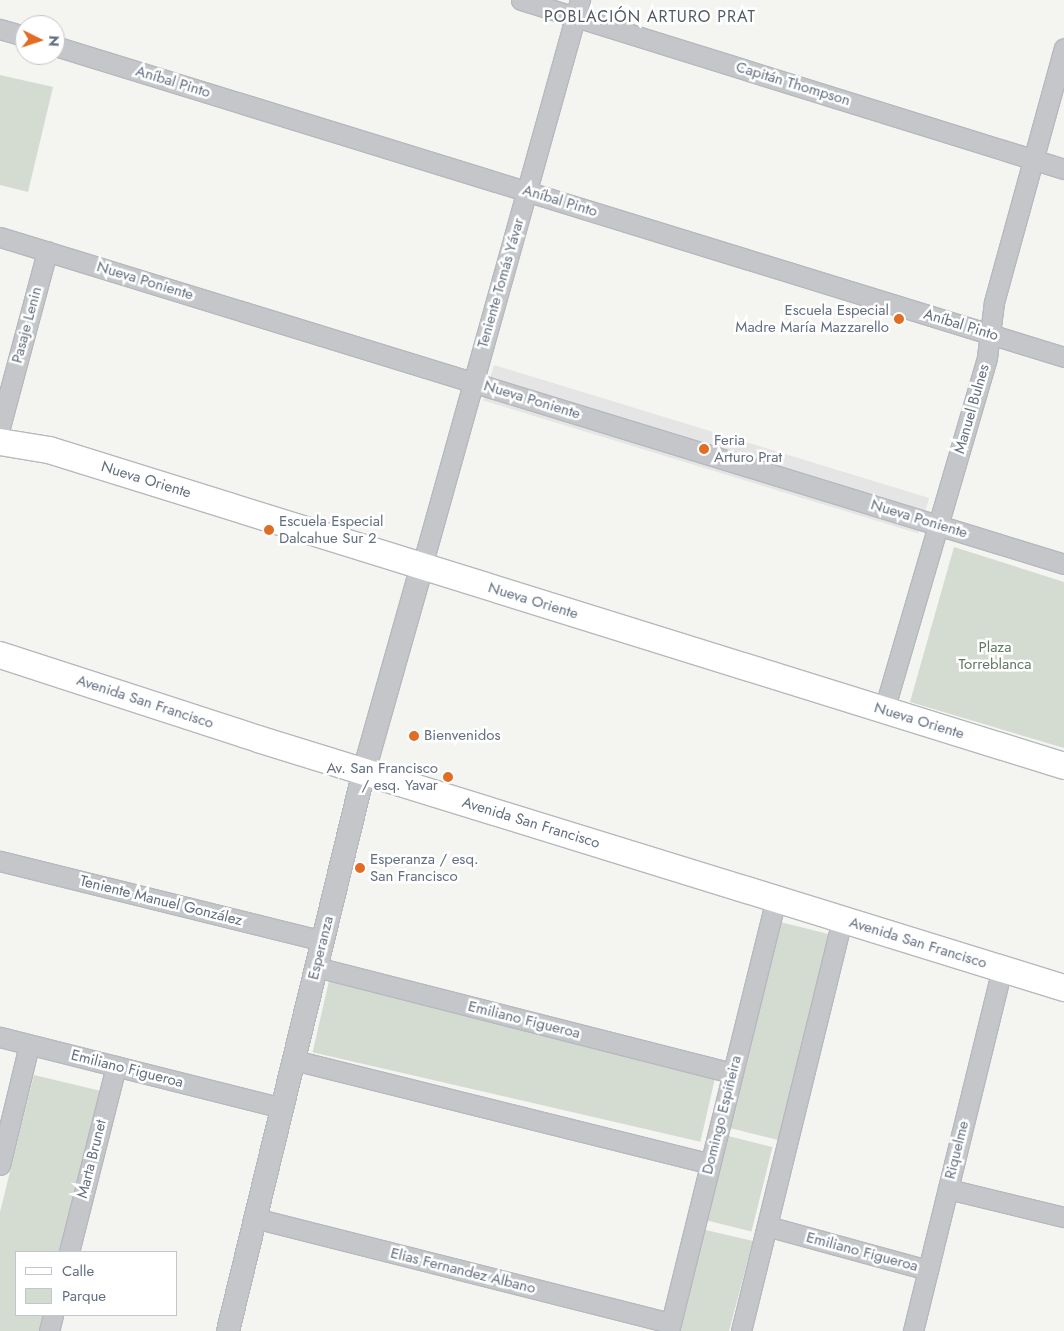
<!DOCTYPE html>
<html>
<head>
<meta charset="utf-8">
<style>
	body { margin:0 }
	#map { position:relative; width:1064px; height:1331px; overflow:hidden; background:#f4f4f0; font-family:Jost,sans-serif }
	div>[style] { position:absolute }
	[style*='--x'] { left:calc(var(--x)*1px); top:calc(var(--y)*1px); width:calc(var(--w)*1px); rotate:calc(var(--a)*1deg) }
	.built>* { inset:0; background:#e4e5e4; transform-origin:0 0 }
	.green>* { inset:0; background:#d4dbd1; transform-origin:0 0 }
	.roads { filter:drop-shadow(1px 0 #b6b9be) drop-shadow(-1px 0 #b6b9be) drop-shadow(0 1px #b6b9be) drop-shadow(0 -1px #b6b9be) }
	.minor>* { height:19px; margin:-9.5px; padding:0 9.5px; transform-origin:9.5px; border-radius:9.5px; background:#c4c6ca }
	.tertiary>* { height:22px; margin:-11px; padding:0 11px; transform-origin:11px; border-radius:11px; background:#c4c6ca }
	.secondary>* { height:26px; margin:-13px; padding:0 13px; transform-origin:13px; border-radius:13px; background:#fff }
	.dots>* { width:14px; height:14px; translate:-50% -50%; box-sizing:border-box; border:2px solid #fff; border-radius:50% }
	span { translate:-50% -50%; white-space:nowrap; text-align:center; line-height:1.15; -webkit-text-stroke:5px #fff; paint-order:stroke }
	.street-label { font-size:15px; color:#636f81 }
	.poi-label { font-size:15px; color:#636f81 }
	.right { translate:-100% -50%; text-align:right }
	.left { translate:0 -50%; text-align:left }
	.park-label { font-size:15px; color:#637862 }
	.neighbourhood-label { font-size:16px; color:#515a66; letter-spacing:1px }
	.legend { position:absolute; left:15px; top:1251px; width:162px; height:65px; box-sizing:border-box; background:#fff; border:1px solid #c1c5cd; margin:0; padding:6px 9px; list-style:none; font-size:15px; color:#636f81 }
	.legend li { display:flex; align-items:center; gap:10px; height:25px }
	.legend b { width:25px; border:1px solid #c1c5cd }
	.north { position:absolute; left:15px; top:15px; width:50px; height:50px; box-sizing:border-box; background:#fff; border:1px solid #c1c5cd; border-radius:50%; rotate:94deg; font-size:14px; font-weight:700; line-height:20px; text-align:center; color:#636f81 }
	.north::after { content:''; display:block; margin:auto; width:18px; height:22px; background:#e16c24; clip-path:polygon(50% 0,100% 100%,50% 72%,0 100%) }
</style>
</head>
<body>
<div id="map">
	<div class="built">
		<div style="left:494px;top:365px;width:455px;height:37px;rotate:17deg"></div>
	</div>
	<div class="green">
		<div style="clip-path:polygon(0 75px,53px 87px,28px 192px,0 185px)"></div>
		<div style="clip-path:polygon(954px 547px,1064px 582px,1064px 748px,910px 702px)"></div>
		<div style="left:776px;top:921px;width:55px;height:212px;rotate:14deg"></div>
		<div style="left:329px;top:981px;width:398px;height:73px;rotate:13deg"></div>
		<div style="clip-path:polygon(34px 1075px,101px 1091px,61px 1252px,16px 1252px,16px 1315px,46px 1315px,41px 1331px,0 1331px,0 1212px)"></div>
		<div style="left:724px;top:1135px;width:50px;height:87px;rotate:14deg"></div>
		<div style="clip-path:polygon(697px 1228px,753px 1241px,729px 1331px,673px 1331px)"></div>
	</div>
	<div class="roads">
		<div class="minor">
			<div style="--x:521;--y:0;--w:569;--a:17.29"></div>
			<div style="--x:0;--y:29;--w:26;--a:16"></div>
			<div style="--x:55;--y:46;--w:1056;--a:17.13"></div>
			<div style="--x:0;--y:237;--w:1113;--a:17.08"></div>
			<div style="--x:0;--y:427;--w:182;--a:-75"></div>
			<div style="--x:422;--y:566;--w:588;--a:-74.4"></div>
			<div style="--x:884;--y:710;--w:368;--a:-73.7"></div>
			<div style="--x:987;--y:357;--w:55;--a:-82.7"></div>
			<div style="--x:994;--y:302;--w:263;--a:-74.6"></div>
			<div style="--x:0;--y:861;--w:333;--a:13.9"></div>
			<div style="--x:316;--y:967;--w:430;--a:14.3"></div>
			<div style="--x:0;--y:1037;--w:291;--a:14.1"></div>
			<div style="--x:294;--y:1060;--w:429;--a:14"></div>
			<div style="--x:0;--y:1165;--w:123;--a:-76.4"></div>
			<div style="--x:948;--y:1189;--w:119;--a:13.6"></div>
			<div style="--x:255;--y:1218;--w:429;--a:14.2"></div>
			<div style="--x:767;--y:1226;--w:167;--a:15.3"></div>
			<div style="--x:69;--y:1252;--w:192;--a:-75.8"></div>
			<div style="--x:49;--y:1331;--w:16;--a:-76"></div>
			<div style="--x:669;--y:1331;--w:445;--a:-76.1"></div>
			<div style="--x:741;--y:1331;--w:424;--a:-76.2"></div>
			<div style="--x:913;--y:1331;--w:374;--a:-76.2"></div>
		</div>
		<div class="tertiary">
			<div style="--x:228;--y:1331;--w:576;--a:-76.35"></div>
			<div style="--x:364;--y:771;--w:213;--a:-74.2"></div>
		</div>
		<div class="secondary">
			<div style="--x:0;--y:442;--w:50;--a:9.3"></div>
			<div style="--x:49;--y:450;--w:1063;--a:17.29"></div>
			<div style="--x:0;--y:655;--w:271;--a:18"></div>
			<div style="--x:258;--y:739;--w:844;--a:17.17"></div>
		</div>
	</div>
	<div class="dots">
		<div style="left:899px;top:319px;background:#e16c24"></div>
		<div style="left:704px;top:449px;background:#e16c24"></div>
		<div style="left:269px;top:530px;background:#e16c24"></div>
		<div style="left:414px;top:736px;background:#e16c24"></div>
		<div style="left:448px;top:777px;background:#e16c24"></div>
		<div style="left:360px;top:868px;background:#e16c24"></div>
	</div>
	<div class="street-label">
		<span style="left:173px;top:82px;rotate:17deg">Aníbal Pinto</span>
		<span style="left:793px;top:84px;rotate:17deg">Capitán Thompson</span>
		<span style="left:560px;top:201px;rotate:17deg">Aníbal Pinto</span>
		<span style="left:145px;top:281px;rotate:17deg">Nueva Poniente</span>
		<span style="left:501px;top:283px;rotate:-74deg">Teniente Tomás Yávar</span>
		<span style="left:27px;top:325px;rotate:-75deg">Pasaje Lenin</span>
		<span style="left:961px;top:325px;rotate:17deg">Aníbal Pinto</span>
		<span style="left:532px;top:400px;rotate:17deg">Nueva Poniente</span>
		<span style="left:972px;top:409px;rotate:-74deg">Manuel Bulnes</span>
		<span style="left:146px;top:480px;rotate:17deg">Nueva Oriente</span>
		<span style="left:919px;top:519px;rotate:17deg">Nueva Poniente</span>
		<span style="left:533px;top:601px;rotate:17deg">Nueva Oriente</span>
		<span style="left:145px;top:702px;rotate:18deg">Avenida San Francisco</span>
		<span style="left:919px;top:721px;rotate:17deg">Nueva Oriente</span>
		<span style="left:531px;top:823px;rotate:17deg">Avenida San Francisco</span>
		<span style="left:161px;top:901px;rotate:14deg">Teniente Manuel González</span>
		<span style="left:918px;top:943px;rotate:17deg">Avenida San Francisco</span>
		<span style="left:321px;top:948px;rotate:-76deg">Esperanza</span>
		<span style="left:524px;top:1020px;rotate:14deg">Emiliano Figueroa</span>
		<span style="left:127px;top:1069px;rotate:14deg">Emiliano Figueroa</span>
		<span style="left:722px;top:1115px;rotate:-76deg">Domingo Espiñeira</span>
		<span style="left:957px;top:1150px;rotate:-76deg">Riquelme</span>
		<span style="left:92px;top:1159px;rotate:-76deg">Marta Brunet</span>
		<span style="left:862px;top:1252px;rotate:15deg">Emiliano Figueroa</span>
		<span style="left:463px;top:1271px;rotate:14deg">Elias Fernandez Albano</span>
	</div>
	<div class="poi-label">
		<span class="right" style="left:889px;top:319px">Escuela Especial<br>Madre María Mazzarello</span>
		<span class="left" style="left:714px;top:449px">Feria<br>Arturo Prat</span>
		<span class="left" style="left:279px;top:530px">Escuela Especial<br>Dalcahue Sur 2</span>
		<span class="left" style="left:424px;top:736px">Bienvenidos</span>
		<span class="right" style="left:438px;top:777px">Av. San Francisco<br>/ esq. Yavar</span>
		<span class="left" style="left:370px;top:868px">Esperanza / esq.<br>San Francisco</span>
	</div>
	<div class="park-label">
		<span style="left:995px;top:656px">Plaza<br>Torreblanca</span>
	</div>
	<div class="neighbourhood-label">
		<span style="left:650px;top:17px">POBLACIÓN ARTURO PRAT</span>
	</div>
	<ul class="legend">
	<li><b style="height:6px;background:#fff"></b>Calle</li>
	<li><b style="height:14px;background:#d4dbd1"></b>Parque</li>
	</ul>
	<div class="north">N</div>
</div>
</body>
</html>
